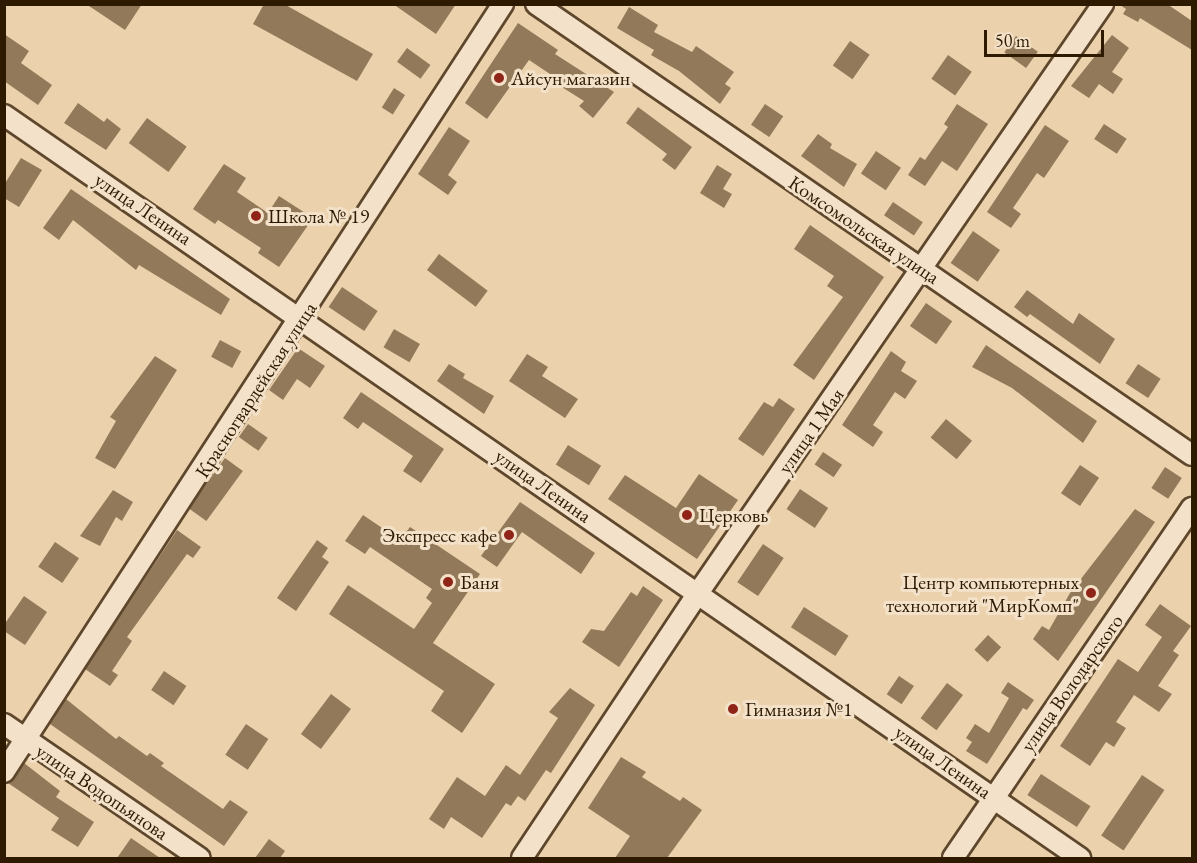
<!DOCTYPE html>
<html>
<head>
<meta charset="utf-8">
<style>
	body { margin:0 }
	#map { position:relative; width:1197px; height:863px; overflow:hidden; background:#ecd2ac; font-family:"EB Garamond",serif }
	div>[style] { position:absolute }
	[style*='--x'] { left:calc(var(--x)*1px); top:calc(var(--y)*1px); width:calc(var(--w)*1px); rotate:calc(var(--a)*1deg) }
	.building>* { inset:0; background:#91795a; transform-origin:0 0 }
	.roads { filter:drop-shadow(2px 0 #5e472c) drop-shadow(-2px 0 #5e472c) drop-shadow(0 2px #5e472c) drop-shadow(0 -2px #5e472c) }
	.minor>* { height:20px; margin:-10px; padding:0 10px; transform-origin:10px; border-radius:10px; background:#f3e2c9 }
	.dots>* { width:16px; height:16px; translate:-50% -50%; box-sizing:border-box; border:3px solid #f3e2c9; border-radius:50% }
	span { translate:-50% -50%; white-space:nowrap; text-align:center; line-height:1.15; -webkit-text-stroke:6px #f3e2c9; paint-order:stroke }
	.poi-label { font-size:20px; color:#2e1901 }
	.left { translate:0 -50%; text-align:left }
	.right { translate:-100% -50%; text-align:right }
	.street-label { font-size:20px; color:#2e1901 }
	.frame { position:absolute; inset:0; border:6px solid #2e1901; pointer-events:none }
	.scale { position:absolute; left:984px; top:30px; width:120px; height:27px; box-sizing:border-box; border:3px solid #2e1901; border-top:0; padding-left:8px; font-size:18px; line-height:21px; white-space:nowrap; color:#2e1901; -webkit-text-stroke:4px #f3e2c9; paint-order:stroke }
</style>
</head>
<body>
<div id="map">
	<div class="building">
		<div style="clip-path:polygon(86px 4px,142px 4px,125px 30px)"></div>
		<div style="clip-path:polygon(264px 4px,284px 4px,373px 54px,357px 81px,253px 24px)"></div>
		<div style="clip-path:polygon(393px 4px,456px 4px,436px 34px)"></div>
		<div style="clip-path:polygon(1119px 4px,1167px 4px,1192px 21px,1192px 50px,1140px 18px,1138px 22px,1123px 14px,1126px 9px)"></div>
		<div style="clip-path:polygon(629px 7px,658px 25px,654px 32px,692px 52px,696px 46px,734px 72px,725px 84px,731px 88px,720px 104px,679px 71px,651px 55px,654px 50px,617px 28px)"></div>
		<div style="clip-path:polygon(518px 23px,558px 50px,555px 54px,614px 92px,593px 118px,579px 106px,584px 101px,557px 84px,559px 80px,529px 60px,487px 119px,465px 103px)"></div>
		<div style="clip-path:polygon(4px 34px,29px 51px,21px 63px,52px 85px,38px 105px,4px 81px)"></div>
		<div style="clip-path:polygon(1112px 35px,1129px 48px,1112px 72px,1123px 79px,1113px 94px,1099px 84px,1089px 98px,1071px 86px)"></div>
		<div style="left:1016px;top:36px;width:27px;height:20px;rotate:36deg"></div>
		<div style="left:850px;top:41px;width:24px;height:30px;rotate:35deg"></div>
		<div style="left:407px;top:48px;width:29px;height:17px;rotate:36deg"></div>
		<div style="left:948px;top:55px;width:29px;height:29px;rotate:35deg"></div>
		<div style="left:394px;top:88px;width:13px;height:23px;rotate:32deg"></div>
		<div style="clip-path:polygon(78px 103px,104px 122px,107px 118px,121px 129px,106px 150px,64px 123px)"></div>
		<div style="left:765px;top:104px;width:22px;height:25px;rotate:34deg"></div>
		<div style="clip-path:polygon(957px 104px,988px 124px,957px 171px,942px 161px,925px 186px,908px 175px,920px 157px,925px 160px,948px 127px,944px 124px)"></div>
		<div style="clip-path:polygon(638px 107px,692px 147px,675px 170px,662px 160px,667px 154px,626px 123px)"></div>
		<div style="left:147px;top:118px;width:49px;height:31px;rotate:36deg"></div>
		<div style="left:1104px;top:124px;width:27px;height:18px;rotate:33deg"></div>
		<div style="clip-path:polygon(1045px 125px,1069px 141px,1044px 178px,1037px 173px,1013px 208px,1021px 214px,1011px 228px,987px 212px)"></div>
		<div style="clip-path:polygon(449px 127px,470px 141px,448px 175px,457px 182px,448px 195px,418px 174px)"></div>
		<div style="clip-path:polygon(818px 134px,832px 144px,830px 148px,857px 164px,844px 187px,801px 156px)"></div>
		<div style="left:876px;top:151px;width:30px;height:27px;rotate:34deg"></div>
		<div style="clip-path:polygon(21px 158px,42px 170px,19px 207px,4px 198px,4px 185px)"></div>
		<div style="clip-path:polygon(224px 164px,246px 178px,237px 192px,268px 213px,279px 196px,313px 218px,279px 267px,258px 253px,261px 248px,218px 220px,215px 224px,193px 209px)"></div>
		<div style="clip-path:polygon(717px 165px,732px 174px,723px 189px,732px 194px,724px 208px,700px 193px)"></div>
		<div style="clip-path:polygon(71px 189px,230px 299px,221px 315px,139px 265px,136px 270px,73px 220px,59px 240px,43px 228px)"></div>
		<div style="left:893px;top:202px;width:36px;height:16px;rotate:34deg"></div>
		<div style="clip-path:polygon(810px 225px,884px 277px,814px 380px,793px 365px,843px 297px,827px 286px,834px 276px,794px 249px)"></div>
		<div style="left:973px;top:231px;width:33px;height:39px;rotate:35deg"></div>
		<div style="left:439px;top:254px;width:61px;height:20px;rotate:37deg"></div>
		<div style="left:342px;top:287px;width:43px;height:24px;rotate:34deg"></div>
		<div style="clip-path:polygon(1027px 290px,1073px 324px,1079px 313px,1115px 339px,1100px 364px,1030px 314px,1027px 317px,1014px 307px)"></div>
		<div style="left:926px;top:303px;width:32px;height:28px;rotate:35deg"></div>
		<div style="left:394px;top:329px;width:30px;height:21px;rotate:30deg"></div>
		<div style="left:220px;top:340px;width:24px;height:19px;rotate:28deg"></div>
		<div style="clip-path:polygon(986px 345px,1097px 421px,1083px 443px,1012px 388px,972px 367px)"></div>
		<div style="clip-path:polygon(298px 348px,325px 366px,310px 388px,297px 379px,283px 400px,269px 390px)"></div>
		<div style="clip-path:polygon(891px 351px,906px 362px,901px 371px,917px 381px,905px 399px,895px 392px,873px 425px,883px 432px,873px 447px,842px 425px)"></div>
		<div style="clip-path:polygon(527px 354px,548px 367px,542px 376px,578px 399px,565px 418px,509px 381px)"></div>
		<div style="clip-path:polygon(155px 356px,177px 370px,115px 469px,95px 458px,116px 421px,110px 417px)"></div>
		<div style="clip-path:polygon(449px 364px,465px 374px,463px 378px,494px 396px,484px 414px,437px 381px)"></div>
		<div style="left:1138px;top:364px;width:27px;height:23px;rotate:33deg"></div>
		<div style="clip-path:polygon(361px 392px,444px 449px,421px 483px,403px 471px,413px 456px,363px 422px,358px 429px,343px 418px)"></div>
		<div style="clip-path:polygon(779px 398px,795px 409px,763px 456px,738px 439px,764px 402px,773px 407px)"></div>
		<div style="left:946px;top:419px;width:34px;height:24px;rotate:40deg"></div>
		<div style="left:248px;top:424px;width:24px;height:16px;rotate:35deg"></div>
		<div style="left:568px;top:445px;width:39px;height:23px;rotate:32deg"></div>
		<div style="left:823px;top:452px;width:23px;height:15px;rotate:34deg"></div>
		<div style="left:225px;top:458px;width:22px;height:62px;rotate:36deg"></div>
		<div style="left:1080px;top:465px;width:23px;height:34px;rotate:34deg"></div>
		<div style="left:1165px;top:467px;width:20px;height:25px;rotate:33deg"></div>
		<div style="clip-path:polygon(699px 474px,738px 500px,697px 559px,608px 499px,625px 475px,676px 508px)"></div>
		<div style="left:800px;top:489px;width:34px;height:24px;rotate:34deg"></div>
		<div style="clip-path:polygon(113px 490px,133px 502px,122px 521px,116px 517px,100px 546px,80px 536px)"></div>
		<div style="clip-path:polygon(520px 502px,595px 553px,581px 574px,522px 532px,497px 567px,481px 556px)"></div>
		<div style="clip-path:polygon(1135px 509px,1155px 522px,1058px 661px,1033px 639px,1042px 626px,1049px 630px,1070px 593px)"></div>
		<div style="clip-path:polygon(363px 515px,400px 540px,410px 527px,480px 574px,433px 643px,495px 684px,462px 733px,431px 711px,444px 691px,329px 614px,348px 585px,414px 629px,432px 603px,426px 598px,432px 589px,370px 547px,365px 554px,345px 541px)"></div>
		<div style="clip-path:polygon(177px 530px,201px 547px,193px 558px,187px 554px,127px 637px,132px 641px,112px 671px,118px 675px,110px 686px,85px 669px)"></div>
		<div style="clip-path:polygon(317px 540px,328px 548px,322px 557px,329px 562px,296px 611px,277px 598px)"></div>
		<div style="left:55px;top:542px;width:29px;height:30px;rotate:34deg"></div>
		<div style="left:763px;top:544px;width:25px;height:46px;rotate:34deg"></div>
		<div style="clip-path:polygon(643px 586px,663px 600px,619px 667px,582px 642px,591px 629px,604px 631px,631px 592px,637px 596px)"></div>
		<div style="clip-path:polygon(24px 596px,47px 612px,25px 645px,4px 631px,4px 625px)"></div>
		<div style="clip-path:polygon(1160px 604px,1191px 626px,1173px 651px,1179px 655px,1158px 686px,1172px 694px,1159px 712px,1134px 695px,1116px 722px,1126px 728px,1114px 747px,1106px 742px,1090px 766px,1060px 746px,1118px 659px,1138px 672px,1162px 637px,1145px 625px)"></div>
		<div style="left:804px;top:607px;width:53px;height:24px;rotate:33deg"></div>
		<div style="left:988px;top:635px;width:18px;height:20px;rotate:43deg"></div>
		<div style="left:164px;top:671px;width:27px;height:23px;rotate:34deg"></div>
		<div style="left:899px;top:676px;width:18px;height:22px;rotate:34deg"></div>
		<div style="clip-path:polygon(1008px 682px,1034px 700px,1027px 710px,1023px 708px,987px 764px,966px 751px,972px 742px,966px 738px,975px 724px,989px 733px,1009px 698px,1001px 693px)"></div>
		<div style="left:947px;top:683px;width:20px;height:44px;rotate:37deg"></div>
		<div style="clip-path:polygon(570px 688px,595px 705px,551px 773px,546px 770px,525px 801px,518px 796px,511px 806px,506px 803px,482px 838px,451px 817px,444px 829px,429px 819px,457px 777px,485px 796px,506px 765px,520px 775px,558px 718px,549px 712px)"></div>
		<div style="left:331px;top:694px;width:25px;height:50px;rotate:37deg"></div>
		<div style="clip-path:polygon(66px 699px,116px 739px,119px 736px,147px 756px,150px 753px,164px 763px,161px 766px,223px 809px,230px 800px,248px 812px,224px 846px,50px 724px)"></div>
		<div style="left:246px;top:724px;width:27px;height:37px;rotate:34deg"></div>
		<div style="clip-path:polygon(621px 757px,646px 772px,642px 777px,680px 801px,683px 797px,702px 810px,667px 858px,615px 858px,630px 836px,588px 808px)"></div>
		<div style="clip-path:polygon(24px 763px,60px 791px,56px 797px,94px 822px,78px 847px,51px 830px,59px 818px,8px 783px)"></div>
		<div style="left:1041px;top:774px;width:59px;height:25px;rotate:33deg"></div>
		<div style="left:1142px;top:775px;width:27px;height:73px;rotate:34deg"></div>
		<div style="clip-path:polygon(131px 838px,160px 858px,117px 858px)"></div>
		<div style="clip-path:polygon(269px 839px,285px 851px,280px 858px,255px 858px)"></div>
	</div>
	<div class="roads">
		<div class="minor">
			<div style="--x:536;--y:4;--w:796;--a:34.51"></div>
			<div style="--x:4;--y:115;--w:1308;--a:34.63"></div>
			<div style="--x:4;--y:724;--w:237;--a:34.4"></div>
			<div style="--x:4;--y:772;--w:916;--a:-56.99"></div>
			<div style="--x:522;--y:858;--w:318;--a:-56.4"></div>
			<div style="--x:698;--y:593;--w:715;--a:-55.49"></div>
			<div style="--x:953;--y:858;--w:424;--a:-55.7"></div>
		</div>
	</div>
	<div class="dots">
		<div style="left:499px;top:78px;background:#8f2418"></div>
		<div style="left:256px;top:216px;background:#8f2418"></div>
		<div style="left:687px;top:515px;background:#8f2418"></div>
		<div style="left:509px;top:535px;background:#8f2418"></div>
		<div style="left:448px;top:582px;background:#8f2418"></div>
		<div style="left:1091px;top:593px;background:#8f2418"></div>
		<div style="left:733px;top:709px;background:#8f2418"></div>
	</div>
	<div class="poi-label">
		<span class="left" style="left:511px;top:78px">Айсун магазин</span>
		<span class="left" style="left:268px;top:216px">Школа № 19</span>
		<span class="left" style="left:699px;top:515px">Церковь</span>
		<span class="right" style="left:497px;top:535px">Экспресс кафе</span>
		<span class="left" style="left:460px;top:582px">Баня</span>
		<span class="right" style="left:1079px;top:594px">Центр компьютерных<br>технологий "МирКомп"</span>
		<span class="left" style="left:745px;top:709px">Гимназия №1</span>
	</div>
	<div class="street-label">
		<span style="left:143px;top:209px;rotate:34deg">улица Ленина</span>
		<span style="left:864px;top:230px;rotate:34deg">Комсомольская улица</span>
		<span style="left:256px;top:390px;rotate:-57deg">Красногвардейская улица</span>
		<span style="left:811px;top:431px;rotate:-55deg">улица 1 Мая</span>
		<span style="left:543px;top:486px;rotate:35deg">улица Ленина</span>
		<span style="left:1072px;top:683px;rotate:-55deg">улица Володарского</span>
		<span style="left:943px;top:762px;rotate:35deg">улица Ленина</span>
		<span style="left:102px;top:792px;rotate:34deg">улица Водопьянова</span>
	</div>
	<div class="frame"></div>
	<div class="scale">50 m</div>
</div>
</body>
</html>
